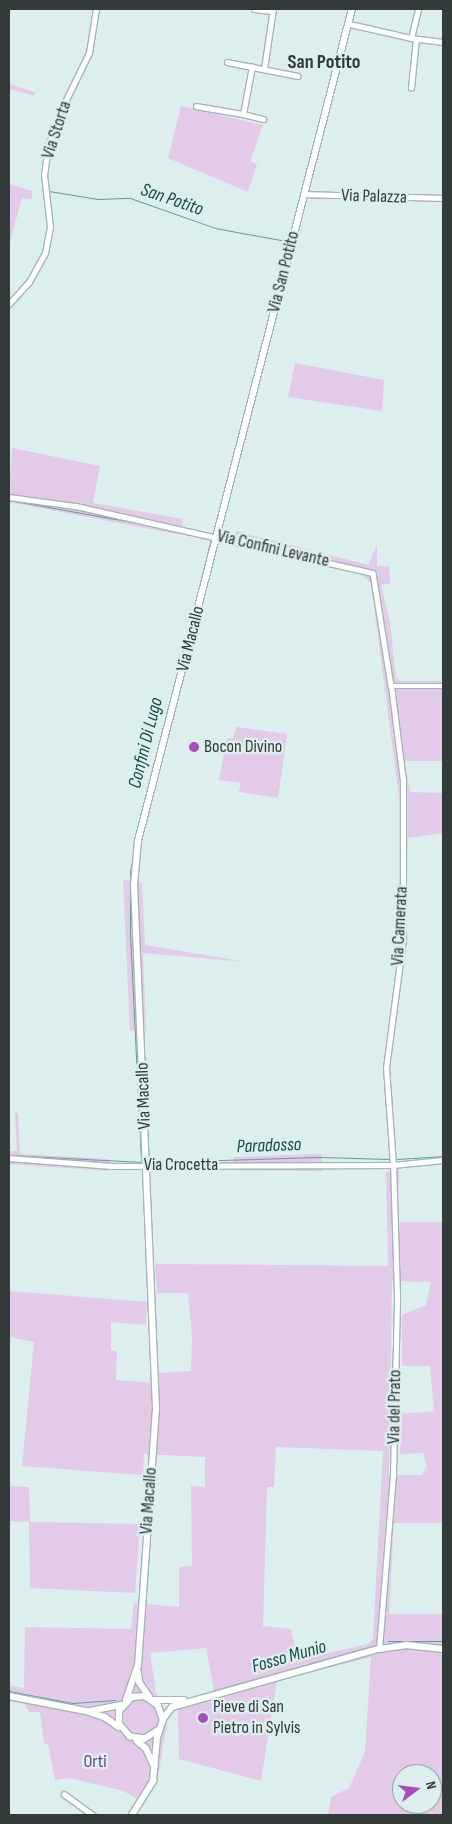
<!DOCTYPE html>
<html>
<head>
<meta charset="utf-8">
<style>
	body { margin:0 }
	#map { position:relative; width:452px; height:1824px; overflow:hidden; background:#dceeee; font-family:"Sofia Sans Condensed",sans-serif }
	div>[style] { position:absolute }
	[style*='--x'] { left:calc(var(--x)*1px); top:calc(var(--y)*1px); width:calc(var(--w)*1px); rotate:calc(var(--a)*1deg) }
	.green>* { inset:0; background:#e3cae8 }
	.stream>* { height:1px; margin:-0.5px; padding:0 0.5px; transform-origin:0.5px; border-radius:0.5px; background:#66999a }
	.roads { filter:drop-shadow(1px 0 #a4b5b5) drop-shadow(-1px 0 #a4b5b5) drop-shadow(0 1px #a4b5b5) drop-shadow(0 -1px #a4b5b5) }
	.minor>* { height:4.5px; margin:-2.25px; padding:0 2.25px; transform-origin:2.25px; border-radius:2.25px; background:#fff }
	.tertiary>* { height:5.5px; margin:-2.75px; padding:0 2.75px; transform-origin:2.75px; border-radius:2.75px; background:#fff }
	.dots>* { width:14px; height:14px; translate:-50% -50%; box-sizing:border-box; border:2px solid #dceeee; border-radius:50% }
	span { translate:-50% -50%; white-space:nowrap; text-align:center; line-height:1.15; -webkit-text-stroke:5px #dceeee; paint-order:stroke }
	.street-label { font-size:18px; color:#333a3a }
	.poi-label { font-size:18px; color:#333a3a }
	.left { translate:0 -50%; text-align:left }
	.park-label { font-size:18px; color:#6b4572 }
	.water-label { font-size:19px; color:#1b4a4b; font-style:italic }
	.quarter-label { font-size:20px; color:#333a3a; font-weight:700 }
	.frame { position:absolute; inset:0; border:10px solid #333a3a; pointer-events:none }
	.north { position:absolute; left:392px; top:1764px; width:50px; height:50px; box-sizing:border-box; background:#dceeee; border:1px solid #98a6a6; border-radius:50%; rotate:75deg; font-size:14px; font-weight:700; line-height:20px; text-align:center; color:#333a3a }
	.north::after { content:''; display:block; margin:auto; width:18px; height:22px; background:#a74eb9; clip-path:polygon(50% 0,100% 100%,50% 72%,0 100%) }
</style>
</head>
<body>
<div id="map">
	<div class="green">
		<div style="clip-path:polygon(9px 84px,35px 92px,34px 96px,9px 89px)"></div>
		<div style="clip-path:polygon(181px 106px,263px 125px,250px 161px,257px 164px,248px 192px,168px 158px)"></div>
		<div style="clip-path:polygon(9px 184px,32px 191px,32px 199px,22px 198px,10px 241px)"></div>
		<div style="clip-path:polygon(295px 363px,384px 380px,382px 411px,288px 397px)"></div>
		<div style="clip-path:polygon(12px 448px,100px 466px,93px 503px,183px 519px,181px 535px,9px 502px)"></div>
		<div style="clip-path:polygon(236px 531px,368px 565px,377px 545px,377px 566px,389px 566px,390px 583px,381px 585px,390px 623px,396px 677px,400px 681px,443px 681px,443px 761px,405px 761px,410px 792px,443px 793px,443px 833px,408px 838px,405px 965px,394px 963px,399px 916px,399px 797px,371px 583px,361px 574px,235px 546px)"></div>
		<div style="clip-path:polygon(236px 727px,287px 734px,278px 798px,239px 792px,241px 783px,219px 780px,227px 739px,233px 738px)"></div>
		<div style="clip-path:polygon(123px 880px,142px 883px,145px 945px,246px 962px,143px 953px,146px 1029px,130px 1031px)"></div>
		<div style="clip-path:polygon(15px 1113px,18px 1113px,20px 1154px,109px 1159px,109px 1171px,9px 1164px,9px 1151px,17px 1151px)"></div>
		<div style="clip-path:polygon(322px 1154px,322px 1171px,234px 1170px,234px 1157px)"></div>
		<div style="clip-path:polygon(evenodd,399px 1168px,398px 1222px,443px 1222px,443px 1523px,394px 1523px,389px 1614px,443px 1614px,443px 1815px,328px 1815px,331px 1797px,349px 1788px,365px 1752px,371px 1657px,277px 1681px,261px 1781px,179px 1759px,178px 1706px,214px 1690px,206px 1648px,150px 1653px,156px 1693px,167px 1722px,158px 1777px,143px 1803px,124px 1791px,69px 1778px,55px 1780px,48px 1744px,44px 1744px,40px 1712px,29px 1712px,25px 1704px,9px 1701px,9px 1686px,24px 1688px,25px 1627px,131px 1629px,134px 1603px,179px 1607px,179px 1567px,192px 1566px,191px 1486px,205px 1487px,205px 1457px,144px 1454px,143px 1475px,22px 1466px,34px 1342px,9px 1337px,9px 1291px,147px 1302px,146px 1325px,111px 1322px,111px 1350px,117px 1352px,116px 1380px,158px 1383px,159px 1373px,191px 1371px,192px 1336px,188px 1293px,157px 1293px,155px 1264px,388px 1266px,386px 1172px,399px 1168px,392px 1281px,431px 1282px,426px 1305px,402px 1315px,402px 1366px,430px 1366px,434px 1411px,402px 1414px,400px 1454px,423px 1453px,427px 1466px,422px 1475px,389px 1475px,392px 1281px,399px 1168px,276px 1447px,383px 1451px,373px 1639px,368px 1644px,298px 1660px,291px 1629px,263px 1626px,267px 1487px,274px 1487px,276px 1447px,399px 1168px,402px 1774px,432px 1774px,432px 1804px,402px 1804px,402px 1774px)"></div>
		<div style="clip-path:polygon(9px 1486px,29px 1487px,30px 1522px,140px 1524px,135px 1593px,30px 1588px,29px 1522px,9px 1521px)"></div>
	</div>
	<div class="stream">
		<div style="--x:49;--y:191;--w:49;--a:9.5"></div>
		<div style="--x:97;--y:199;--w:33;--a:-2"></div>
		<div style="--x:130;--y:198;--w:90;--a:19.4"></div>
		<div style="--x:215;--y:228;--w:72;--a:10.4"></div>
		<div style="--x:9;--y:500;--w:146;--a:10.2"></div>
		<div style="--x:176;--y:682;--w:148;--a:-76.3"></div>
		<div style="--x:136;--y:837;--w:23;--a:-75"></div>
		<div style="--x:135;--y:844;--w:28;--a:100"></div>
		<div style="--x:130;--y:872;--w:62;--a:90"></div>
		<div style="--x:130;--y:934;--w:228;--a:87.2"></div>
		<div style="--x:9;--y:1155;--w:133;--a:3"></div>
		<div style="--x:397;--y:1159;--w:46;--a:-3.7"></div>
		<div style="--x:151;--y:1162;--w:169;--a:-1.7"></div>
		<div style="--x:320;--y:1157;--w:69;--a:1.7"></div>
		<div style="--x:388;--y:1641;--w:55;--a:0"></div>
		<div style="--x:9;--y:1691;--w:64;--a:10.8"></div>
		<div style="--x:72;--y:1703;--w:43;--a:-4"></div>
		<div style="--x:209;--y:1692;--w:173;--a:-15.8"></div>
	</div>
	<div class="roads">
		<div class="minor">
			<div style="--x:254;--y:9;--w:18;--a:6"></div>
			<div style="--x:350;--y:24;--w:63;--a:12.9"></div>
			<div style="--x:411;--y:38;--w:32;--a:7"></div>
			<div style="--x:411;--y:38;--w:30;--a:-76"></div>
			<div style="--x:227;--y:62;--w:72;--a:11.2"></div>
			<div style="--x:264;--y:69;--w:61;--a:-81.5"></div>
			<div style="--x:411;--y:88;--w:49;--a:-84.2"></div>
			<div style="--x:196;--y:106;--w:48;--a:9.7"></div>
			<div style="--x:243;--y:114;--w:48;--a:-79.2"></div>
			<div style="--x:243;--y:114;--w:21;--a:14"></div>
			<div style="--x:304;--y:194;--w:139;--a:1.6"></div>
			<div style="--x:9;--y:304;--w:30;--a:-48"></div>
			<div style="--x:29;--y:282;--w:33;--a:-61"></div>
			<div style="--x:45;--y:253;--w:26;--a:-79"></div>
			<div style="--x:50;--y:227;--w:52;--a:-96.6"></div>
			<div style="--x:44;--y:175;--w:29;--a:-82"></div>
			<div style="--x:48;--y:146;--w:45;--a:-69.1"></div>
			<div style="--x:64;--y:104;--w:57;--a:-63.9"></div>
			<div style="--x:89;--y:53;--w:45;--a:-81"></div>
			<div style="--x:9;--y:497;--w:68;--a:7.7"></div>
			<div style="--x:76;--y:506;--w:304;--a:12.7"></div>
			<div style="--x:373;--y:573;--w:114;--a:80.9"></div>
			<div style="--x:391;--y:686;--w:52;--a:0"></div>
			<div style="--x:9;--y:1158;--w:103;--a:4.4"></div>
			<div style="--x:112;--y:1166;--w:281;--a:-0.2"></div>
			<div style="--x:393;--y:1165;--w:50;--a:-5.7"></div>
			<div style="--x:379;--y:1649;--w:174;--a:-85.4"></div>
			<div style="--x:393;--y:1476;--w:180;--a:-88.7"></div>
			<div style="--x:397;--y:1296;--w:131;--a:-91.7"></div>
			<div style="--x:393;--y:1165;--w:97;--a:-94.1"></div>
			<div style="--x:386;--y:1068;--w:131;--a:-82.5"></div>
			<div style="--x:403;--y:938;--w:157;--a:-90"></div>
			<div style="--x:403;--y:781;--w:96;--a:-97.2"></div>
			<div style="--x:64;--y:1794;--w:36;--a:36"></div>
		</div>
		<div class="tertiary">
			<div style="--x:138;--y:1671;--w:12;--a:81"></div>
			<div style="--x:140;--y:1683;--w:16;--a:55"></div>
			<div style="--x:9;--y:1696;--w:78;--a:11"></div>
			<div style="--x:86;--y:1711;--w:20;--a:18"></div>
			<div style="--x:105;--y:1717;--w:17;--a:36"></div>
			<div style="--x:126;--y:1700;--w:36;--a:-71"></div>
			<div style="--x:138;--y:1666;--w:258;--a:-86"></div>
			<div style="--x:156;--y:1409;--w:524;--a:-92.4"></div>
			<div style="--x:134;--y:885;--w:44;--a:-84.8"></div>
			<div style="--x:138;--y:841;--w:859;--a:-75.58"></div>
			<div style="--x:154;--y:1700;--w:30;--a:0"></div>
			<div style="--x:90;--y:1711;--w:33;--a:-11"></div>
			<div style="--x:159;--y:1730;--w:17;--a:147"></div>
			<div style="--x:145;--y:1739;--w:15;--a:-172"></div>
			<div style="--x:130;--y:1737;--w:17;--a:-130"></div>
			<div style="--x:119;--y:1724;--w:13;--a:-90"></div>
			<div style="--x:119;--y:1711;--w:19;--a:-47"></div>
			<div style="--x:132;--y:1697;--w:13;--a:-4"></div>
			<div style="--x:145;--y:1696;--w:16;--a:35"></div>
			<div style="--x:158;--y:1705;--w:15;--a:70"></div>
			<div style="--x:137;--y:1741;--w:11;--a:38"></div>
			<div style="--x:146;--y:1748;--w:21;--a:65"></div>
			<div style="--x:132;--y:1815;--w:40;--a:-58"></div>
			<div style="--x:153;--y:1781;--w:43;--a:-84.7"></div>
			<div style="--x:157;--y:1738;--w:20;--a:-72"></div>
			<div style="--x:163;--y:1719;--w:15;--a:-53"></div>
			<div style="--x:172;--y:1707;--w:215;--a:-15.7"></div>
			<div style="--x:379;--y:1649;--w:27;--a:-8"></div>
			<div style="--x:406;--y:1645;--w:37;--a:6"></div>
		</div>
	</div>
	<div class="dots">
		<div style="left:194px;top:747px;background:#a74eb9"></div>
		<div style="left:203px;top:1718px;background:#a74eb9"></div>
	</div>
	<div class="street-label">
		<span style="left:57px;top:130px;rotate:-72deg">Via Storta</span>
		<span style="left:374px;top:197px;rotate:2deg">Via Palazza</span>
		<span style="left:284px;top:272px;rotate:-76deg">Via San Potito</span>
		<span style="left:273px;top:549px;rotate:13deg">Via Confini Levante</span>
		<span style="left:191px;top:639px;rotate:-76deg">Via Macallo</span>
		<span style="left:400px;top:926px;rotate:-87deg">Via Camerata</span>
		<span style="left:144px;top:1096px;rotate:-92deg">Via Macallo</span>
		<span style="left:181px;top:1165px">Via Crocetta</span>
		<span style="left:395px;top:1407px;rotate:-89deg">Via del Prato</span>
		<span style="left:149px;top:1501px;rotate:-86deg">Via Macallo</span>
	</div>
	<div class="poi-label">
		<span class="left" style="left:204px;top:747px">Bocon Divino</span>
		<span class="left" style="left:213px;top:1718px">Pieve di San<br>Pietro in Sylvis</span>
	</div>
	<div class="park-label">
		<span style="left:95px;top:1762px">Orti</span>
	</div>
	<div class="water-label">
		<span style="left:172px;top:200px;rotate:19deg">San Potito</span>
		<span style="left:146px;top:743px;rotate:-76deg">Confini Di Lugo</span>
		<span style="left:269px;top:1146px;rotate:-2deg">Paradosso</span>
		<span style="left:289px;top:1657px;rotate:-16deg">Fosso Munio</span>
	</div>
	<div class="quarter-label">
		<span style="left:324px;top:62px">San Potito</span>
	</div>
	<div class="frame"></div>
	<div class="north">N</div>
</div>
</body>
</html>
